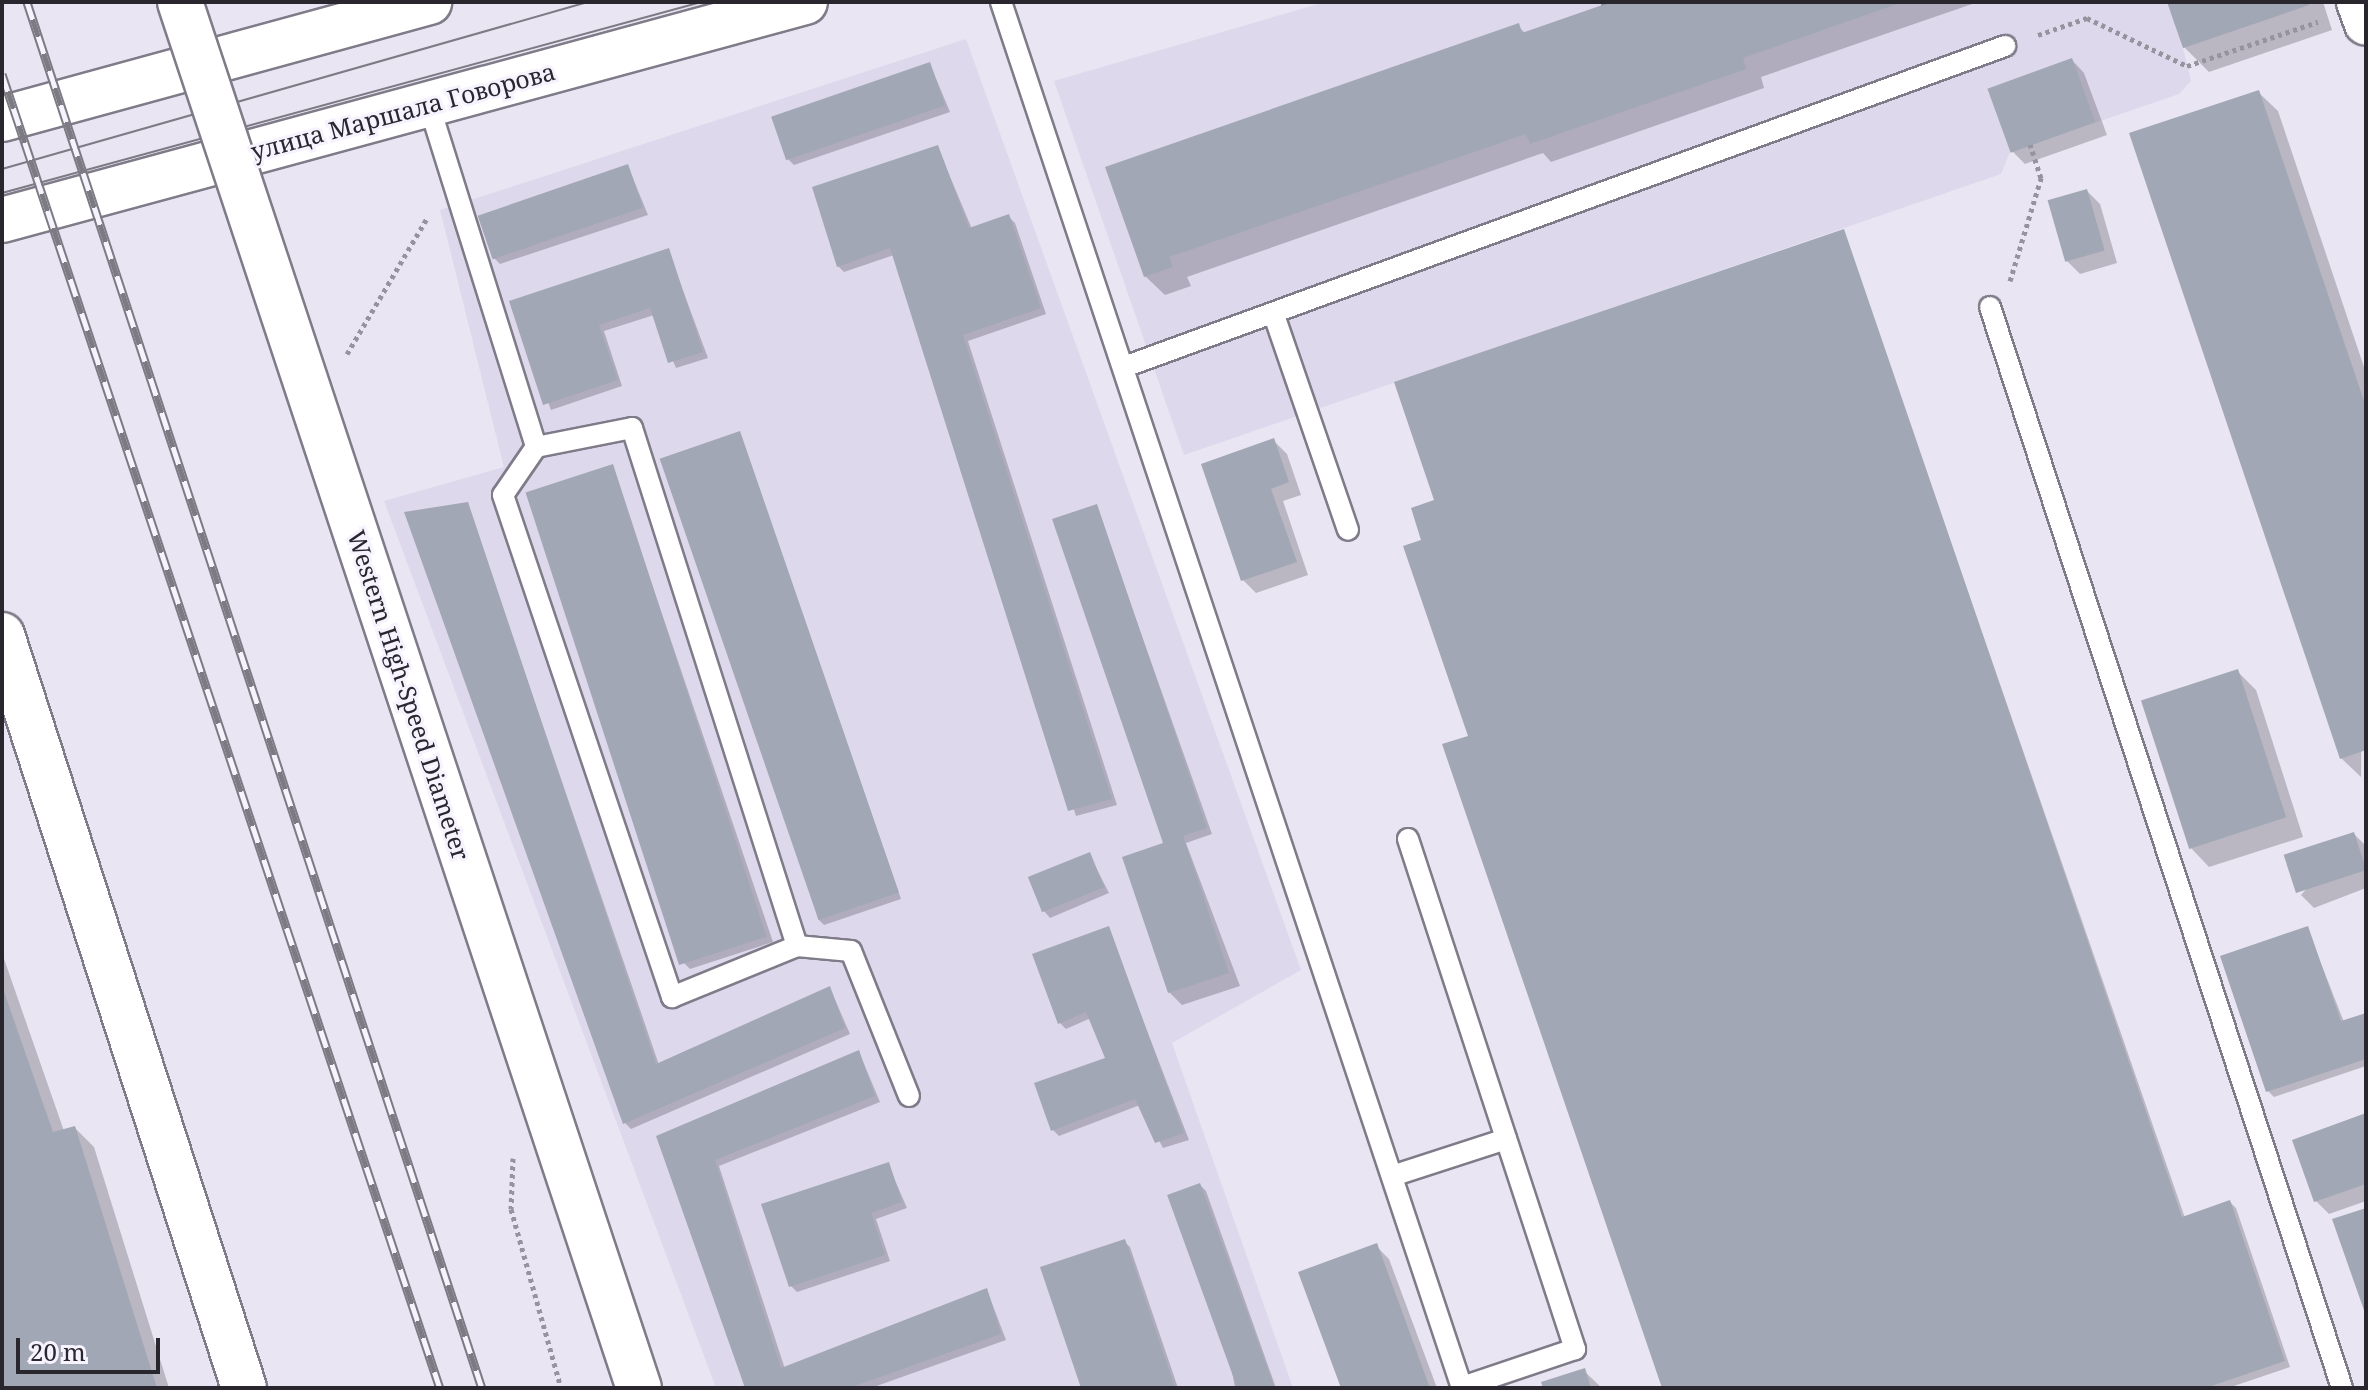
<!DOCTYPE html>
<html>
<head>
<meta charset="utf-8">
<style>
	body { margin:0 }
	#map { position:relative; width:2368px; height:1390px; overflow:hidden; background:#e9e5f3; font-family:"Noto Serif",serif }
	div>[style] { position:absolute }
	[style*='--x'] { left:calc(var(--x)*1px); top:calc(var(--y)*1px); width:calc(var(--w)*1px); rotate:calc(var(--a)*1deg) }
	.built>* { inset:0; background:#ded8ed }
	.shadow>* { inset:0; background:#0003 }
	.building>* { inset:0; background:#a1a7b4; transform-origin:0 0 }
	.path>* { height:5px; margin-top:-2.5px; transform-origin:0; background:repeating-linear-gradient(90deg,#96939e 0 4px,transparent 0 8px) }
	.roads { filter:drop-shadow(2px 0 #7f7b88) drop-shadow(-2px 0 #7f7b88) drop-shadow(0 2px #7f7b88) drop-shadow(0 -2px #7f7b88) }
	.service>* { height:20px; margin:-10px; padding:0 10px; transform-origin:10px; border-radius:10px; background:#fff }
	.minor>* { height:42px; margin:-21px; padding:0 21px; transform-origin:21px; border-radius:21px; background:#fff }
	.secondary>* { height:44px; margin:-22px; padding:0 22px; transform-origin:22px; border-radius:22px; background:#fff }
	.motorway>* { height:44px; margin:-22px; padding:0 22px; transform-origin:22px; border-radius:22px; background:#fff }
	.tram>* { height:2px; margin:-1px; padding:0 1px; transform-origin:1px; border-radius:1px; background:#7c7a83 }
	.rail>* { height:9px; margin-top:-4.5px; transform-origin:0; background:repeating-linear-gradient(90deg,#f6f2fe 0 18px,#7c7a83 0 36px); box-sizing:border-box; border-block:2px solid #7c7a83 }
	.bridges { filter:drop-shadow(2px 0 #7f7b88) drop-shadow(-2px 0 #7f7b88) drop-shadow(0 2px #7f7b88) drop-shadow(0 -2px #7f7b88) }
	.motorway-bridge>* { height:44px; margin:-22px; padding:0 22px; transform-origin:22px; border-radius:22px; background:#fff }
	span { translate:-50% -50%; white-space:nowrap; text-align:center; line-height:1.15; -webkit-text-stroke:6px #f6f2fe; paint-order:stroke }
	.street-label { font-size:24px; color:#29272d }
	.frame { position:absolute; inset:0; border:4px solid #29272d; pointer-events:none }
	.scale { position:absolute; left:16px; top:1338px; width:144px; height:36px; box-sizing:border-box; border:4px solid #29272d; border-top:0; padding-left:10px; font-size:24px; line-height:28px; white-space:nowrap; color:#29272d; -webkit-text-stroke:6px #f6f2fe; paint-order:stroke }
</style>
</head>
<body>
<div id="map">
	<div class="built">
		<div style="clip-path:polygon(1325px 2px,2308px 2px,2309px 5px,2183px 48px,2191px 81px,2179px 94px,2010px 152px,2001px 174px,1184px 455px,1054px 81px)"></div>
		<div style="clip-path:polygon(966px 39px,1301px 970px,1172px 1043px,1293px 1388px,716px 1388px,384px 501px,504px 467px,440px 210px)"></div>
	</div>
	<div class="shadow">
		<div style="clip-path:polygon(1618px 2px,1978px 2px,1761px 77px,1764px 88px,1551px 162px,1543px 153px,1187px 277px,1191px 286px,1165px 295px,1145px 276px,1108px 168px,1518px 26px,1526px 34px)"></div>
		<div style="clip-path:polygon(2169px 2px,2323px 2px,2332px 30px,2209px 72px,2184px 47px)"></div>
		<div style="clip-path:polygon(2072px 60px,2084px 73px,2107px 135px,2025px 164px,2012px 151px)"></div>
		<div style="clip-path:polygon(930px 64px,950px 112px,794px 165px,788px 159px)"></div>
		<div style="clip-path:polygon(2258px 92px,2278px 111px,2366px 373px,2361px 777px,2341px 758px)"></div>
		<div style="clip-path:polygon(938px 148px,972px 229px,1009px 217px,1015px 223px,1046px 314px,968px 341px,1117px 805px,1076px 816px,894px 255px,844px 272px,838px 266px)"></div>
		<div style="clip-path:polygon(628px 166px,648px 215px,500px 264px,494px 258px)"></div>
		<div style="clip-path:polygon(2087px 191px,2100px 204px,2117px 263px,2080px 274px,2067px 261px)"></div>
		<div style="clip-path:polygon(1843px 231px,2185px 1218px,2230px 1202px,2236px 1208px,2290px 1367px,2228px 1388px,1664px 1388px,1470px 737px,1424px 541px,1437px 501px)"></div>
		<div style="clip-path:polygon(668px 250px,708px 358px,676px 368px,654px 315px,604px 331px,622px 386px,551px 410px,511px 302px)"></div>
		<div style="clip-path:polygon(740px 433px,901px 899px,824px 925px,818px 919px)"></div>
		<div style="clip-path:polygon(1274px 441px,1287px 454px,1301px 495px,1283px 501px,1308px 575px,1256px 593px,1243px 580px)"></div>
		<div style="clip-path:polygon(612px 466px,773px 942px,690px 969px,684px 963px)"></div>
		<div style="clip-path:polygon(467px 504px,659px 1065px,830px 988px,850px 1034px,631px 1129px,625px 1123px,407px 514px)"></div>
		<div style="clip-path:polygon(1096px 506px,1212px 834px,1186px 843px,1240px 986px,1182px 1005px,1169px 992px,1167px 844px)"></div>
		<div style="clip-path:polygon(2237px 671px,2256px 690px,2303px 837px,2209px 867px,2190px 847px)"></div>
		<div style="clip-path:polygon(2354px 834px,2366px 846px,2366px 888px,2314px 908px,2301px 895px)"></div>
		<div style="clip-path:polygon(1089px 854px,1109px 893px,1050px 918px,1044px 911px)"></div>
		<div style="clip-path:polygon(2307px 928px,2344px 1022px,2366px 1015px,2366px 1066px,2274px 1097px,2268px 1091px)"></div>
		<div style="clip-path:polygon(1108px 929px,1189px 1140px,1163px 1148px,1140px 1105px,1059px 1136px,1053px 1130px,1108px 1059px,1091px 1018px,1066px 1029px,1060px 1023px)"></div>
		<div style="clip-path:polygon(2px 953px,64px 1131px,75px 1128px,94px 1147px,169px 1388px,2px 1388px)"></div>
		<div style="clip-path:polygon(859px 1052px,880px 1102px,719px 1166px,785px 1369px,987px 1290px,1006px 1340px,871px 1388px,747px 1388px,659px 1137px)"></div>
		<div style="clip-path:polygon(2366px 1117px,2366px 1201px,2329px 1214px,2316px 1201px,2294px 1141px)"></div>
		<div style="clip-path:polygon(888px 1164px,907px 1208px,876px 1219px,890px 1261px,797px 1292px,791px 1286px)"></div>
		<div style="clip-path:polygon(1200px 1185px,1206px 1191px,1276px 1388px,1235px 1388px)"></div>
		<div style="clip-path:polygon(1124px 1241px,1130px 1247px,1178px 1388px,1084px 1388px)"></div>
		<div style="clip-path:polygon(1376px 1246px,1389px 1259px,1437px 1388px,1343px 1388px)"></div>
		<div style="clip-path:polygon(1584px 1371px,1602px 1388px,1545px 1388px)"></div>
	</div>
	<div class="building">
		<div style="clip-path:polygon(1611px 2px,1903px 2px,1743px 58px,1746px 69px,1530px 144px,1526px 134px,1169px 257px,1173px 267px,1144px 277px,1105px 167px,1519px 23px,1522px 33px)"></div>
		<div style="clip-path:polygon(2167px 2px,2308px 2px,2309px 5px,2183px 48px)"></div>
		<div style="left:2072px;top:58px;width:68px;height:90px;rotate:70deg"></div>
		<div style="left:930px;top:62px;width:46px;height:168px;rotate:71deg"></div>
		<div style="clip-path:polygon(2259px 90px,2366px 407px,2366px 750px,2340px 759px,2129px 133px)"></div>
		<div style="clip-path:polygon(938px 145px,969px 228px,1009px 214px,1041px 308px,963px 335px,1112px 799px,1068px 811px,890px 248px,837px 267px,812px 187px)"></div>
		<div style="left:628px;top:164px;width:46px;height:159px;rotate:71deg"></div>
		<div style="left:2087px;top:189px;width:64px;height:41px;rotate:74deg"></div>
		<div style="clip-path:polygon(1844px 229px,2182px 1217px,2230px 1200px,2285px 1361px,2205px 1388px,1662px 1388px,1442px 744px,1468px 736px,1403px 546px,1421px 540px,1411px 508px,1434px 500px,1394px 382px)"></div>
		<div style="clip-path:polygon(669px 248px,703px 352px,668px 363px,650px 308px,599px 325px,618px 380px,543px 405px,509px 301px)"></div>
		<div style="left:740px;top:431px;width:488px;height:85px;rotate:71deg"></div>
		<div style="clip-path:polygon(1274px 438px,1289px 482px,1271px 489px,1297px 562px,1241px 581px,1201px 464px)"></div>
		<div style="left:613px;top:464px;width:497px;height:92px;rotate:72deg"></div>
		<div style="clip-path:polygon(468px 502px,656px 1064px,830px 986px,845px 1028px,623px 1124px,404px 512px)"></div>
		<div style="clip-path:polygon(1097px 504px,1207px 828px,1183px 836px,1229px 973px,1168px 993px,1122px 857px,1163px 843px,1052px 519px)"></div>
		<div style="left:2238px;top:669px;width:156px;height:102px;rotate:72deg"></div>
		<div style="left:2354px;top:832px;width:40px;height:74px;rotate:72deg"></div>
		<div style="left:1090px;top:852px;width:38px;height:67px;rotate:68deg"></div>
		<div style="clip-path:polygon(1109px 926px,1184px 1133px,1155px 1143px,1135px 1099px,1051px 1131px,1034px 1083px,1105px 1058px,1086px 1012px,1058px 1024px,1032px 954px)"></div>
		<div style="clip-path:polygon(2308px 926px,2341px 1021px,2366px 1013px,2366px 1059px,2266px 1092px,2220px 956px)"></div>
		<div style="clip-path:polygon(2px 986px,53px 1132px,75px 1126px,157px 1388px,2px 1388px)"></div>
		<div style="clip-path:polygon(859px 1050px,875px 1096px,715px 1160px,781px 1368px,987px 1288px,1001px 1334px,849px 1388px,745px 1388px,656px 1136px)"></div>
		<div style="clip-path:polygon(2366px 1113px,2366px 1184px,2314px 1202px,2292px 1140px)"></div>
		<div style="clip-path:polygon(889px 1162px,902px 1202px,871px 1213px,885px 1255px,789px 1287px,761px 1204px)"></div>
		<div style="left:1200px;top:1183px;width:218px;height:35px;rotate:70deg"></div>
		<div style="clip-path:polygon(2366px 1208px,2366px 1316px,2332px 1219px)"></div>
		<div style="clip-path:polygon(1125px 1239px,1175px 1388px,1081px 1388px,1040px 1267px)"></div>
		<div style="clip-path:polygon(1377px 1243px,1430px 1388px,1341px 1388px,1298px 1272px)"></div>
		<div style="clip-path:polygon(1585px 1368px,1591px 1388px,1543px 1388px,1541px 1382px)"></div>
	</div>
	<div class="path">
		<div style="--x:1603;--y:2;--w:3;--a:72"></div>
		<div style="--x:2038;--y:35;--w:52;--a:-19.1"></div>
		<div style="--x:2087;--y:18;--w:111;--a:25.6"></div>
		<div style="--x:2187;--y:66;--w:138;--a:-18.6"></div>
		<div style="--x:2010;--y:281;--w:108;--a:-73.2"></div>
		<div style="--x:2041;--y:178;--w:35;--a:-108"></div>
		<div style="--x:347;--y:354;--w:158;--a:-59.5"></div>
		<div style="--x:513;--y:1158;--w:51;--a:92.2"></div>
		<div style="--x:511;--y:1209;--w:186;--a:74.4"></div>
	</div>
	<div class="roads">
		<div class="service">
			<div style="--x:1001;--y:2;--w:1461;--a:71.6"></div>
			<div style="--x:429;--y:105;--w:358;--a:72.6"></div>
			<div style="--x:536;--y:447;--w:58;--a:124.5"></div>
			<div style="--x:503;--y:495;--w:530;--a:71.39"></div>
			<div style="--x:672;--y:997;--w:135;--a:-22.2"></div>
			<div style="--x:1990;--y:307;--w:1137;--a:71.96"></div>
			<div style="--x:1274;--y:315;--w:227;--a:71"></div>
			<div style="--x:1124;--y:367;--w:938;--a:-20.02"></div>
			<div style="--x:536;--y:447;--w:98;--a:-11.2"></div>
			<div style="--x:632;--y:428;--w:544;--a:72.33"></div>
			<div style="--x:797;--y:946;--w:54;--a:5.3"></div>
			<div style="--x:851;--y:951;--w:156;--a:68.2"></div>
			<div style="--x:1408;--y:839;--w:537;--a:71.87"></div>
			<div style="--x:1575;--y:1349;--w:119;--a:161.4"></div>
			<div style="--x:1392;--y:1176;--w:120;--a:-18"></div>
		</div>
		<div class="minor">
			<div style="--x:2358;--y:2;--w:23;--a:70"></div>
		</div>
		<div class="secondary">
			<div style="--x:2;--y:119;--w:443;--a:-15.3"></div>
			<div style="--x:2;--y:220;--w:832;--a:-15.19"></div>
		</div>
		<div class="motorway">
			<div style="--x:2;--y:635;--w:791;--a:72.18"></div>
		</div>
	</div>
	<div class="tram">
		<div style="--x:2;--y:169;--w:609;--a:-15.91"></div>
		<div style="--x:2;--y:193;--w:725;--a:-15.28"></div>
	</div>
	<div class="rail">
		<div style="--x:27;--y:2;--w:1459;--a:71.83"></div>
		<div style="--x:2;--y:74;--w:1385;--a:71.57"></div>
	</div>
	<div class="bridges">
		<div class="motorway-bridge">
			<div style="--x:180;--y:2;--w:1460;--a:71.68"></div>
		</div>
	</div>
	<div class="street-label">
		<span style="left:403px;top:111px;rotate:-15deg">улица Маршала Говорова</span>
		<span style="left:409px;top:695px;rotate:72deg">Western High-Speed Diameter</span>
	</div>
	<div class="frame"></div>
	<div class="scale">20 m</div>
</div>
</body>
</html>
